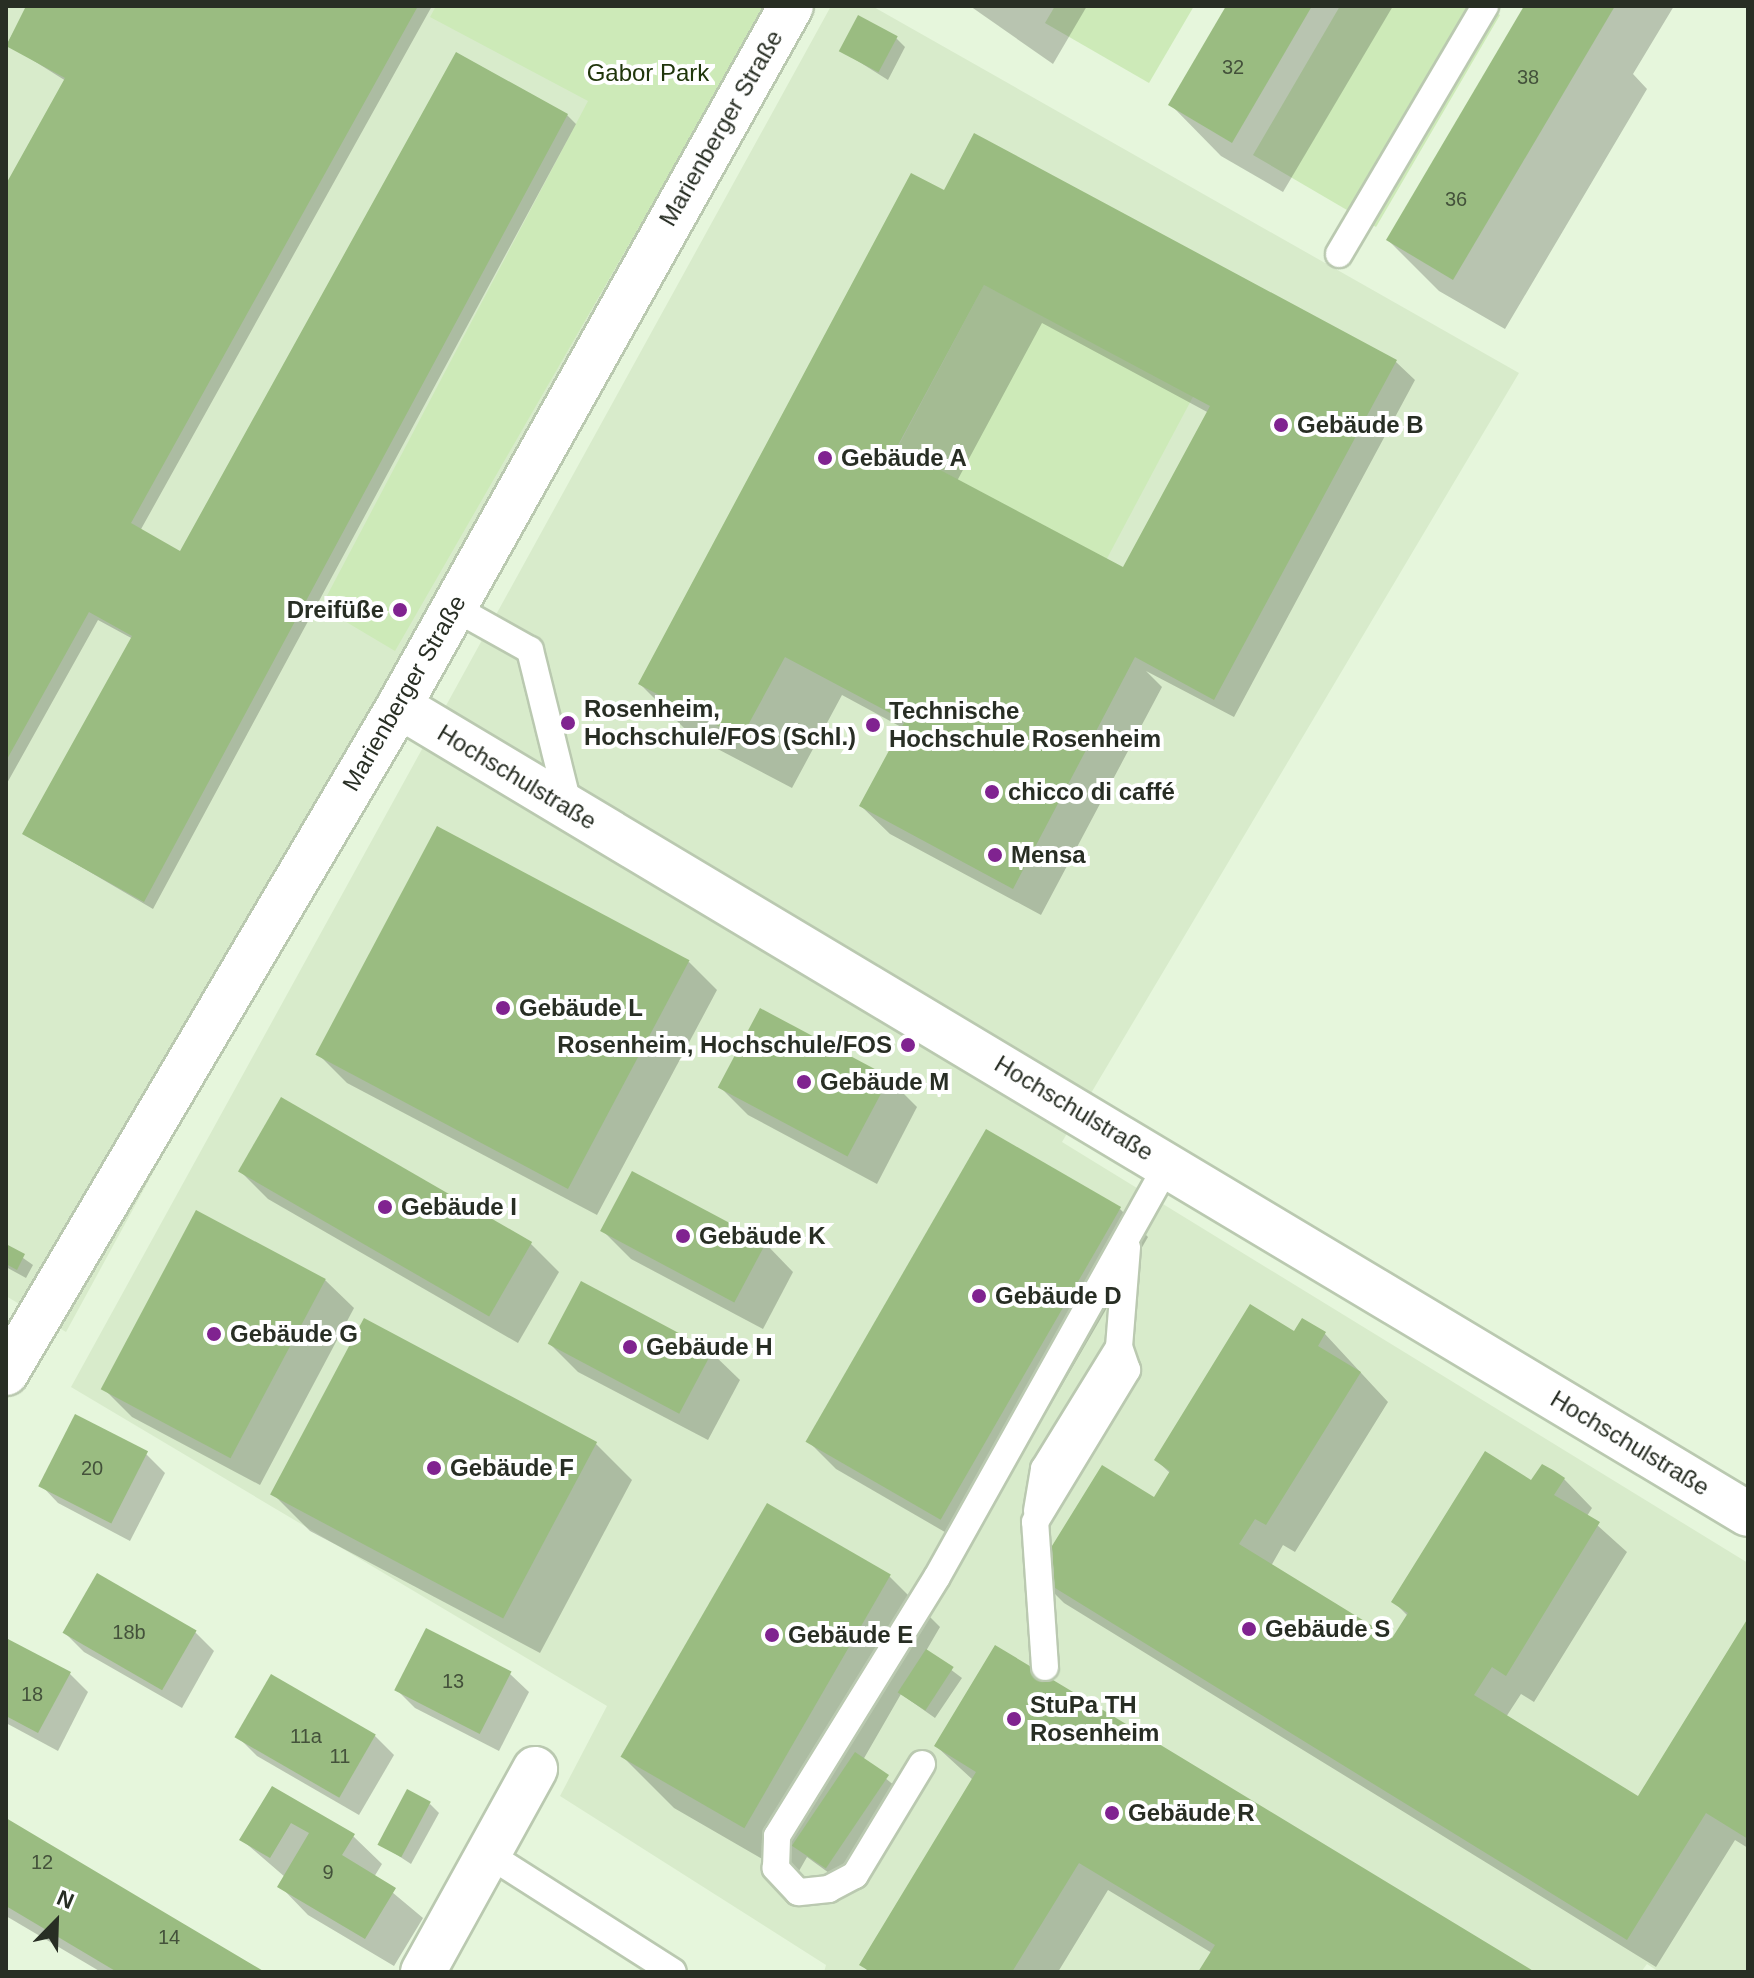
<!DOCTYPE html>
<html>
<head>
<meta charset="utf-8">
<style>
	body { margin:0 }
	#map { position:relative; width:1754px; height:1978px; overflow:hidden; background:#e6f6dc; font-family:Arial,sans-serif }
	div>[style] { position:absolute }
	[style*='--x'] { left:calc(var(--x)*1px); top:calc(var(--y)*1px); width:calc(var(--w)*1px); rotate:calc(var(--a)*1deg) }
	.built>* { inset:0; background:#d8ebcb }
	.green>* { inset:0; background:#cdeab8; transform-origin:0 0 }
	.shadow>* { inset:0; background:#0003 }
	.building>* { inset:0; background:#9abc81; transform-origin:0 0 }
	.roads { filter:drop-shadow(2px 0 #bac9b0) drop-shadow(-2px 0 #bac9b0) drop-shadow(0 2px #bac9b0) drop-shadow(0 -2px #bac9b0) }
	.lane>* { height:26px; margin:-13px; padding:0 13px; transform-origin:13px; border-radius:13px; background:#fff }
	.street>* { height:44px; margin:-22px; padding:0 22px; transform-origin:22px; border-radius:22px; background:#fff }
	.dots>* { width:22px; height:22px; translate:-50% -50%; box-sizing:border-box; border:4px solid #fff; border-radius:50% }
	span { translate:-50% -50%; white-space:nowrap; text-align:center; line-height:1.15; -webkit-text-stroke:8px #fff; paint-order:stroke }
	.number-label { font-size:20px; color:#44523b }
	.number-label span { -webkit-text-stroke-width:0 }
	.park-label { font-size:24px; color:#20360b }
	.street-label { font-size:24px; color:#282e24 }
	.poi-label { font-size:24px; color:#282e24; font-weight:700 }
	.left { translate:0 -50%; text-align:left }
	.right { translate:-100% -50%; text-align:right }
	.frame { position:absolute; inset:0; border:8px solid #282e24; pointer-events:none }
	.north { position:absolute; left:16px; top:1882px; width:80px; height:80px; -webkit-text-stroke:6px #fff; paint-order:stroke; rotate:23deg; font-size:22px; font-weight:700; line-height:32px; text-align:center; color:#282e24 }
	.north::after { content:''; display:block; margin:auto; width:28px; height:36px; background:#282e24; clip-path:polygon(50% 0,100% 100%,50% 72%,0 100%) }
</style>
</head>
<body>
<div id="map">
	<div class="built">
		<div style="clip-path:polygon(6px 6px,790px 6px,66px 1332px,6px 1296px)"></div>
		<div style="clip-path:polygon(831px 6px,872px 6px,1519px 373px,1062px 1142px,1748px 1563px,1748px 1972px,1659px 1972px,1647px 1964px,1641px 1972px,824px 1972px,826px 1965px,560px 1796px,607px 1706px,71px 1387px)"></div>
	</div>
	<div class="green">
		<div style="clip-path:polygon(436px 6px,766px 6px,395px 651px,321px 607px,588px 101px,430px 17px)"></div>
		<div style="clip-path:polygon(1055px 6px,1194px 6px,1149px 83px,1045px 23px)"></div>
		<div style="clip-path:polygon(1340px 6px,1484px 6px,1500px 15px,1376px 227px,1253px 155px)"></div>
		<div style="left:984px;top:285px;width:237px;height:184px;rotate:28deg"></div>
	</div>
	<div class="shadow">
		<div style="clip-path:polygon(28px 6px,432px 6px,140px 531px,181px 554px,567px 115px,576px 124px,153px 909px,25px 834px,133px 639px,98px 620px,6px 785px,6px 188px,66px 81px,7px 44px)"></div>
		<div style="clip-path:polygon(970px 6px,1087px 6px,1053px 64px)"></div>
		<div style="clip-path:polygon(1228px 6px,1393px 6px,1283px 192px,1221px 156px,1170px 104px)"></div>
		<div style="clip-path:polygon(1527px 6px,1674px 6px,1633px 74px,1647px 89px,1505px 329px,1439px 291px,1388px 240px)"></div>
		<div style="clip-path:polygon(896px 38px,905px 47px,888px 80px,842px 51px)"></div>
		<div style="clip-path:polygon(evenodd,952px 196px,1396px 362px,1415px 380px,1234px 717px,1146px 671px,1162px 687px,1041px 915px,890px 834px,861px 806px,903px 728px,842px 695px,792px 788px,691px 735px,640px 684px,952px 196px,1042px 323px,1209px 413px,1123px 569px,957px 481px,1042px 323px)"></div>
		<div style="clip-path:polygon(689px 962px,717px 990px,597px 1215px,347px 1083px,319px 1055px)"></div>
		<div style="clip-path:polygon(889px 1079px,917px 1107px,877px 1184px,748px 1115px,720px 1087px)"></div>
		<div style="clip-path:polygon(240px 1171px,531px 1244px,559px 1272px,518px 1343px,268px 1199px)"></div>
		<div style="clip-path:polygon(1120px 1209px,1148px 1237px,969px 1546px,836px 1469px,808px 1441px)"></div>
		<div style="clip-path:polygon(197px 1213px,325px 1280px,354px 1308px,260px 1485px,132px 1417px,104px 1389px)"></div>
		<div style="clip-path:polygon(603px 1231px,765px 1243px,793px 1272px,763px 1329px,631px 1259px)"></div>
		<div style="clip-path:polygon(6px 1246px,33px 1265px,26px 1278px,6px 1267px)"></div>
		<div style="clip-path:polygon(1295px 1334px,1325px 1334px,1388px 1402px,1295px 1552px,1283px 1545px,1271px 1566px,1392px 1641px,1408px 1616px,1394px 1602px,1532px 1483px,1564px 1479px,1592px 1508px,1587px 1516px,1627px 1552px,1534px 1702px,1521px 1694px,1506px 1717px,1639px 1799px,1748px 1624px,1748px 1848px,1735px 1840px,1656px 1967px,1064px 1603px,1036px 1575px,1155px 1499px,1171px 1474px,1156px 1460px)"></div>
		<div style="clip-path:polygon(550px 1344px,711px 1352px,740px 1380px,708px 1440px,578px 1372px)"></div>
		<div style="clip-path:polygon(596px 1444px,632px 1480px,540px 1653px,310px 1531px,273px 1494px)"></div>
		<div style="clip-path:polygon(146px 1454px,165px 1473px,130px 1541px,58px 1503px,40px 1484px)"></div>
		<div style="clip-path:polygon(889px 1576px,940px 1627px,926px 1651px,962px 1678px,935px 1718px,901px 1694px,863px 1760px,906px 1795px,847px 1886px,807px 1857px,795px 1878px,674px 1808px,623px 1757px)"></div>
		<div style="clip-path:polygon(426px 1631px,510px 1674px,529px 1692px,499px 1751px,415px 1708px,396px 1689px)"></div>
		<div style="clip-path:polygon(195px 1632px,214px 1651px,182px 1708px,84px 1652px,65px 1633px)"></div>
		<div style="clip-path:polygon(6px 1640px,69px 1673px,88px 1692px,58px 1751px,6px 1723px)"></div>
		<div style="clip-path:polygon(375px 1736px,394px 1755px,359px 1815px,257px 1756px,238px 1737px)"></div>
		<div style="clip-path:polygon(936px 1746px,1531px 1972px,1201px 1972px,1212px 1953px,1108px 1890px,1058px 1972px,869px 1972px,861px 1964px,973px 1780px)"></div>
		<div style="clip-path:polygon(272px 1789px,353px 1836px,382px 1864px,374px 1877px,423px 1918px,394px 1966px,308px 1915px,280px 1886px,285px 1877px,242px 1840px)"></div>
		<div style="clip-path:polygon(430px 1804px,439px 1813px,411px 1864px,379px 1843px)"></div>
		<div style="clip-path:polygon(6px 1821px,261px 1972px,101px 1972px,6px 1916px)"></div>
	</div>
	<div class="building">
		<div style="clip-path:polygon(26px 6px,418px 6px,131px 523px,180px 551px,456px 52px,568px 114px,144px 902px,22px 834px,132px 636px,89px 612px,6px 761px,6px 184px,65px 78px,6px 46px)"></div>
		<div style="clip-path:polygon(1226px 6px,1312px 6px,1232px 143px,1168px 105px)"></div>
		<div style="clip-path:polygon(1524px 6px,1615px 6px,1453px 280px,1386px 240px)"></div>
		<div style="left:858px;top:15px;width:45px;height:41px;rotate:28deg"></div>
		<div style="clip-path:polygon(evenodd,974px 133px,1397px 360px,1214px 700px,1135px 657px,1013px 889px,859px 806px,905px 721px,879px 707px,785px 657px,741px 738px,638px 684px,911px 173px,944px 190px,974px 133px,984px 285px,1210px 406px,1123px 567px,897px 447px,984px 285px)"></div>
		<div style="left:437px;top:826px;width:286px;height:259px;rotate:28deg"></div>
		<div style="left:760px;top:1008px;width:147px;height:90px;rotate:28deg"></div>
		<div style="left:281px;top:1097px;width:290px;height:86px;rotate:30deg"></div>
		<div style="left:986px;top:1129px;width:156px;height:361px;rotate:30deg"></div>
		<div style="left:632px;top:1171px;width:152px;height:68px;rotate:28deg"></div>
		<div style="left:196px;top:1210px;width:147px;height:203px;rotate:28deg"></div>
		<div style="clip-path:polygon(6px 1244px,25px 1254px,17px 1270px,6px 1264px)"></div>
		<div style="left:581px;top:1281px;width:149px;height:71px;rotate:28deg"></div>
		<div style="clip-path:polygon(1250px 1304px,1294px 1331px,1302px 1318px,1326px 1332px,1318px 1346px,1361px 1372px,1266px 1525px,1255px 1519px,1239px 1544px,1392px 1638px,1408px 1613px,1391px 1602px,1485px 1451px,1531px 1480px,1542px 1464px,1553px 1470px,1565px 1478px,1554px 1495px,1600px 1522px,1506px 1676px,1492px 1667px,1474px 1695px,1638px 1796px,1748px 1618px,1748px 1839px,1706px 1813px,1627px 1940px,1034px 1575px,1102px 1465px,1154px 1497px,1170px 1471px,1154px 1460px)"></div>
		<div style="left:364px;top:1318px;width:264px;height:200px;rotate:28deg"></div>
		<div style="left:75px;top:1414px;width:82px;height:81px;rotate:27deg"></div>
		<div style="left:767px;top:1503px;width:143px;height:293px;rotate:30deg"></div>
		<div style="left:97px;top:1573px;width:115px;height:69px;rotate:30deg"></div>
		<div style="left:426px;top:1628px;width:96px;height:70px;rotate:27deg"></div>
		<div style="clip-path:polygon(6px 1638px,71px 1672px,38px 1733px,6px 1716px)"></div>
		<div style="clip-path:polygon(995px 1645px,1098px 1707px,1535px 1972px,1198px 1972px,1215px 1945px,1079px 1863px,1012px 1972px,871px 1972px,859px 1965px,976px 1772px,934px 1746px)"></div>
		<div style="left:926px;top:1649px;width:33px;height:52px;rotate:33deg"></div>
		<div style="left:271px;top:1674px;width:121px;height:73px;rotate:30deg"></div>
		<div style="left:855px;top:1752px;width:41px;height:113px;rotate:34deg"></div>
		<div style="clip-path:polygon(272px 1786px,355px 1834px,342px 1855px,396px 1888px,365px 1939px,277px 1887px,309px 1833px,291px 1823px,270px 1858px,239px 1840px)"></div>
		<div style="left:407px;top:1789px;width:27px;height:63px;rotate:28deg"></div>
		<div style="clip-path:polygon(6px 1818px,152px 1905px,265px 1972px,117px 1972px,6px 1906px)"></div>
	</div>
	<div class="roads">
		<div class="lane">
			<div style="--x:1339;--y:254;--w:288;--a:-59.5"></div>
			<div style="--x:453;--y:607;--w:88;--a:29.2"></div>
			<div style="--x:530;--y:650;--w:163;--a:76.1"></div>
			<div style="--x:1037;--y:1511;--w:43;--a:-80.5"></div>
			<div style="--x:1044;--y:1469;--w:143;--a:-58.4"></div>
			<div style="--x:1045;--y:1667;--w:145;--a:-93.9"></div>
			<div style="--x:1035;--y:1522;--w:178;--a:-58.8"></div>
			<div style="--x:1127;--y:1370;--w:24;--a:-109"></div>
			<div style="--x:1119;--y:1347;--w:100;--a:-85.4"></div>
			<div style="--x:922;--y:1764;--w:130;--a:121.1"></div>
			<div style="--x:855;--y:1875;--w:30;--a:152"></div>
			<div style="--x:829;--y:1889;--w:31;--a:174"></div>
			<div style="--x:798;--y:1892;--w:33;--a:-133"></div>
			<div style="--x:776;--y:1868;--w:32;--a:-88"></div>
			<div style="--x:777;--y:1836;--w:304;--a:-58.3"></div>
			<div style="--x:937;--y:1577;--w:472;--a:-60.8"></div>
			<div style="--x:488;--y:1854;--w:219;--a:32.5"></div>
		</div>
		<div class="street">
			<div style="--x:399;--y:706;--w:1572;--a:30.92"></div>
			<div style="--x:6;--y:1373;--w:774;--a:-59.49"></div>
			<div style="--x:399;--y:706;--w:802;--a:-60.75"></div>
			<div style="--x:423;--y:1972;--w:232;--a:-61.1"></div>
		</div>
	</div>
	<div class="dots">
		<div style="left:1281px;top:425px;background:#802390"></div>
		<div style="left:825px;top:458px;background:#802390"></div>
		<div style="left:400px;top:610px;background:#802390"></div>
		<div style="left:568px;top:723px;background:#802390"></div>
		<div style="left:873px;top:725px;background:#802390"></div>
		<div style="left:992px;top:792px;background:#802390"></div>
		<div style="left:995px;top:855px;background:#802390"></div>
		<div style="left:503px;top:1008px;background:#802390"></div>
		<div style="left:908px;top:1045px;background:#802390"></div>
		<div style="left:804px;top:1082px;background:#802390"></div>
		<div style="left:385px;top:1207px;background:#802390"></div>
		<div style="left:683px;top:1236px;background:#802390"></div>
		<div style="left:979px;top:1296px;background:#802390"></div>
		<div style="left:214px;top:1334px;background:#802390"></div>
		<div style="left:630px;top:1347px;background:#802390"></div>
		<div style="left:434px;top:1468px;background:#802390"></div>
		<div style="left:1249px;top:1629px;background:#802390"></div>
		<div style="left:772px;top:1635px;background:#802390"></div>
		<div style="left:1014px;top:1719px;background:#802390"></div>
		<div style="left:1112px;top:1813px;background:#802390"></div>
	</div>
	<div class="number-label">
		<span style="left:1233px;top:67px">32</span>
		<span style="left:1528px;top:77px">38</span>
		<span style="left:1456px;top:199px">36</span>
		<span style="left:92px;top:1468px">20</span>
		<span style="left:129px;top:1632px">18b</span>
		<span style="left:453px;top:1681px">13</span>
		<span style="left:32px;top:1694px">18</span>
		<span style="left:306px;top:1736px">11a</span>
		<span style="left:340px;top:1756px">11</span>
		<span style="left:42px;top:1862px">12</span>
		<span style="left:328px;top:1872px">9</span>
		<span style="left:169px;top:1937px">14</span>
	</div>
	<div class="park-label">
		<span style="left:648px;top:73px">Gabor Park</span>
	</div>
	<div class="street-label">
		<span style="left:721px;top:128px;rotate:-60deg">Marienberger Straße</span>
		<span style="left:404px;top:693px;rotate:-60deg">Marienberger Straße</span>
		<span style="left:517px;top:777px;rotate:31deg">Hochschulstraße</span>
		<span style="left:1074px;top:1108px;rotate:31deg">Hochschulstraße</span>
		<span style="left:1630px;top:1443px;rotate:31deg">Hochschulstraße</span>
	</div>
	<div class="poi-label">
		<span class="left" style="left:1297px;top:425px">Gebäude B</span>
		<span class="left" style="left:841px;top:458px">Gebäude A</span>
		<span class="right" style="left:384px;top:610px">Dreifüße</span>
		<span class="left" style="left:584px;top:723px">Rosenheim,<br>Hochschule/FOS (Schl.)</span>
		<span class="left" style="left:889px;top:725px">Technische<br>Hochschule Rosenheim</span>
		<span class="left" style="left:1008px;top:792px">chicco di caffé</span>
		<span class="left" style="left:1011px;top:855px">Mensa</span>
		<span class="left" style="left:519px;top:1008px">Gebäude L</span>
		<span class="right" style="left:892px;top:1045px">Rosenheim, Hochschule/FOS</span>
		<span class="left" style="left:820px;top:1082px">Gebäude M</span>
		<span class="left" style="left:401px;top:1207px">Gebäude I</span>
		<span class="left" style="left:699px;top:1236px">Gebäude K</span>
		<span class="left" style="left:995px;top:1296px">Gebäude D</span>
		<span class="left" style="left:230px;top:1334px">Gebäude G</span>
		<span class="left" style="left:646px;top:1347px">Gebäude H</span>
		<span class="left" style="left:450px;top:1468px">Gebäude F</span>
		<span class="left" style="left:1265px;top:1629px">Gebäude S</span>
		<span class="left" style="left:788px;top:1635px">Gebäude E</span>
		<span class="left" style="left:1030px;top:1719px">StuPa TH<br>Rosenheim</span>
		<span class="left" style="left:1128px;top:1813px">Gebäude R</span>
	</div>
	<div class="frame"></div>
	<div class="north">N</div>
</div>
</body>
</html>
